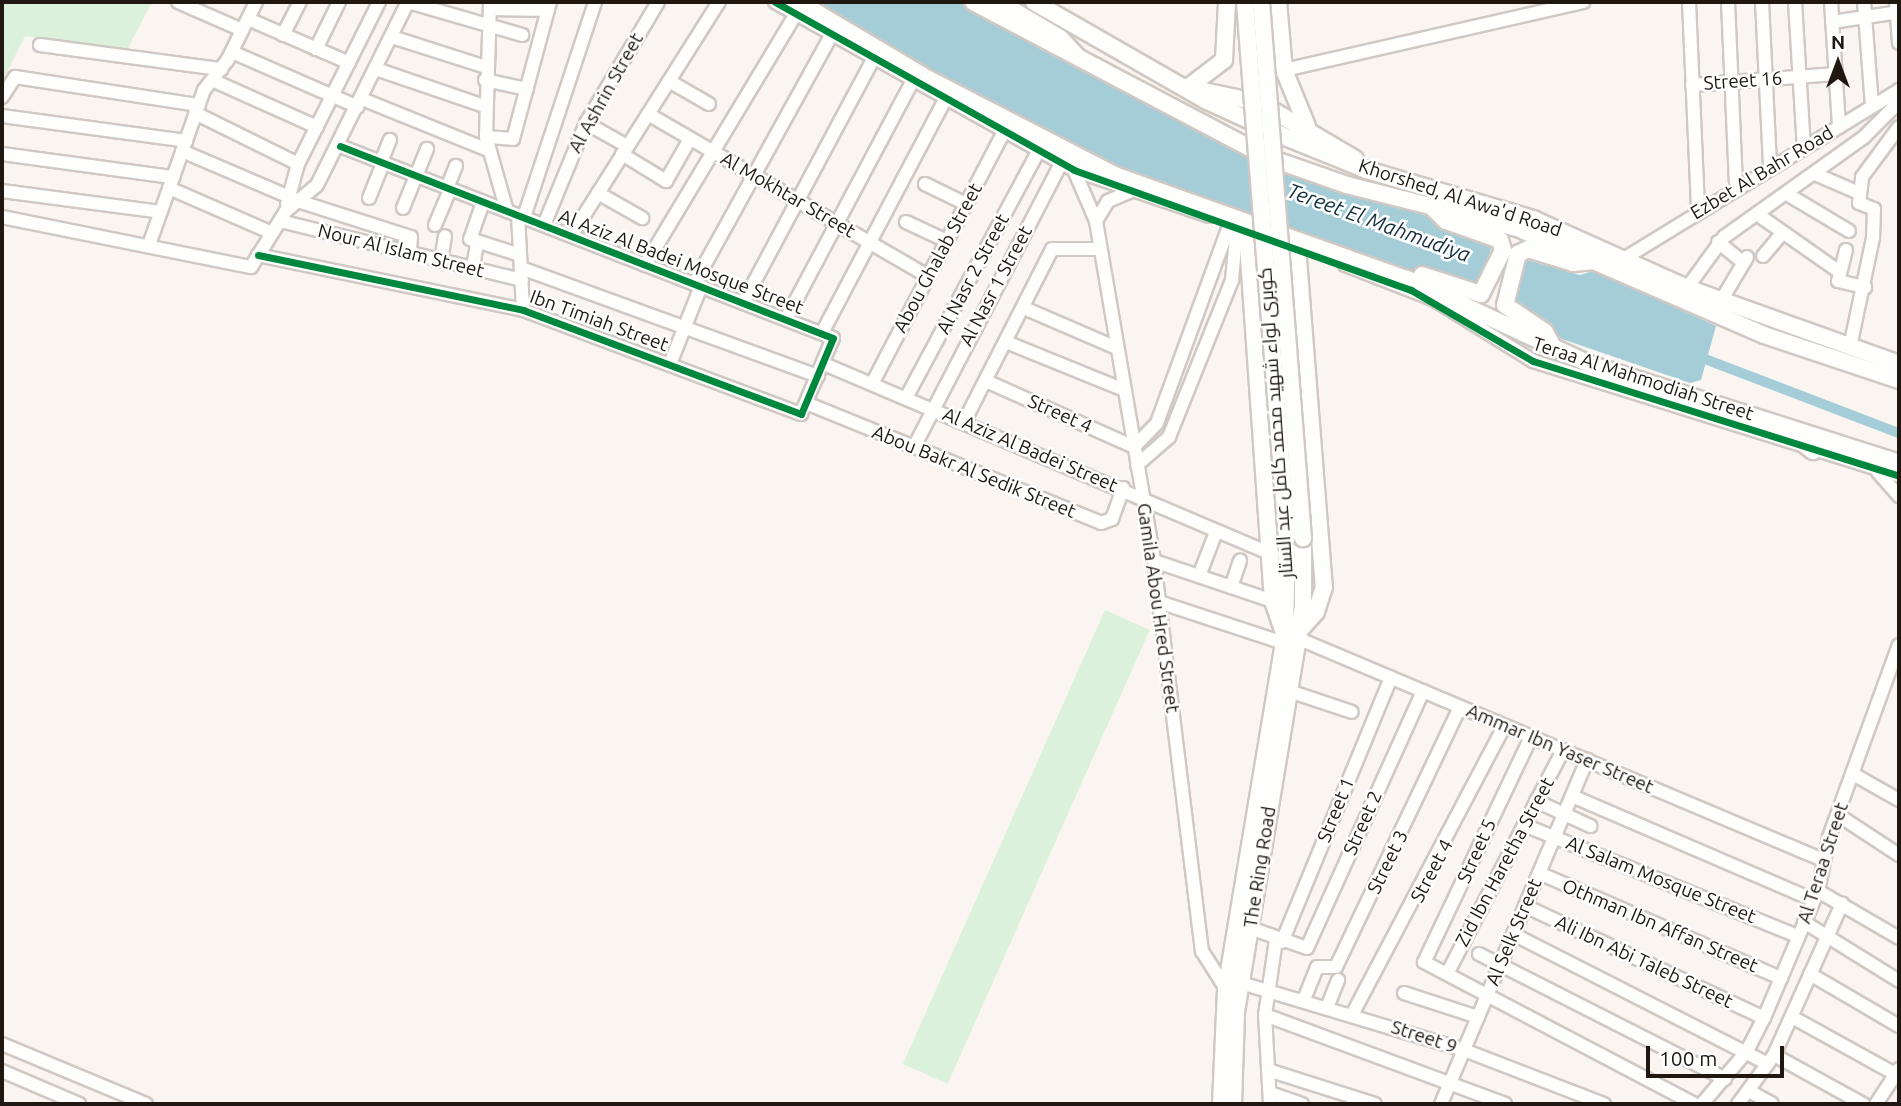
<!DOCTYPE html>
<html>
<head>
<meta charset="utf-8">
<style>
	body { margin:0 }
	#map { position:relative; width:1901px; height:1106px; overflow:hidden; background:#fbf5f1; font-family:Ubuntu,Cairo,sans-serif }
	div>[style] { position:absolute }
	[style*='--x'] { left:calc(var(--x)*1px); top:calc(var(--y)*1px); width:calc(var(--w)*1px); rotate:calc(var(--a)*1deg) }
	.green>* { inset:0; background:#dcf1db; transform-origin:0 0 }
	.water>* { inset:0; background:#a4cdd8 }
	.canal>* { height:10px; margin:-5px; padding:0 5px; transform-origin:5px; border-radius:5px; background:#a4cdd8 }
	.roads { filter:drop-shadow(2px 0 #d0c8c3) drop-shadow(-2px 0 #d0c8c3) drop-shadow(0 2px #d0c8c3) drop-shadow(0 -2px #d0c8c3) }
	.minor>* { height:12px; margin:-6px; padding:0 6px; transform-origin:6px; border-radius:6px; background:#fefefd }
	.major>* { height:16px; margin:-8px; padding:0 8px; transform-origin:8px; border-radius:8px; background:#fefefd }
	.bridges { filter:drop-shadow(2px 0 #d0c8c3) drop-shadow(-2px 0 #d0c8c3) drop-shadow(0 2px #d0c8c3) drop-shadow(0 -2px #d0c8c3) }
	.major-bridge>* { height:16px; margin:-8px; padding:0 8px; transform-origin:8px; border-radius:8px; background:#fefefd }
	.cycleway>* { height:7px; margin:-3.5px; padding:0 3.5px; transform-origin:3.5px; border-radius:3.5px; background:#00873e }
	span { translate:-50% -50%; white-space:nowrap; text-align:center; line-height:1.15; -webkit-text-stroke:5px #fff; paint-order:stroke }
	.street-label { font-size:19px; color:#201711 }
	.water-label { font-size:21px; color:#13313a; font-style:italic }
	.frame { position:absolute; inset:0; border:4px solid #201711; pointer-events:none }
	.north { position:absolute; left:1803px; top:28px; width:70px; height:70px; -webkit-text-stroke:5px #fff; paint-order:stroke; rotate:0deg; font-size:19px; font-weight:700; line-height:28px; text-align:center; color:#201711 }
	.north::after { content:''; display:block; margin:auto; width:24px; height:32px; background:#201711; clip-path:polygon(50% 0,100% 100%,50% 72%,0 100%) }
	.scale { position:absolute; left:1646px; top:1046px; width:138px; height:32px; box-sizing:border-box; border:4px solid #201711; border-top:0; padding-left:9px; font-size:21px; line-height:24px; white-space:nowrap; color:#201711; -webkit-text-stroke:5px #fff; paint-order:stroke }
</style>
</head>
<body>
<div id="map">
	<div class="green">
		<div style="clip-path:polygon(2px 2px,152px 2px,127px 50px,25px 36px,2px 82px)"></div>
		<div style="left:1105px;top:610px;width:49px;height:497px;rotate:24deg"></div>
	</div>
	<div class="water">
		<div style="clip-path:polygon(815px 2px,961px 2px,1240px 152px,1426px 209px,1493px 244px,1476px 288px,1424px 269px,1405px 273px,1131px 177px,944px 80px)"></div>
		<div style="clip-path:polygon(1527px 260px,1580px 275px,1596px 270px,1716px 326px,1701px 380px,1690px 383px,1562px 339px,1512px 297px)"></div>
	</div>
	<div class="canal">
		<div style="--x:1697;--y:356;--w:216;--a:20.9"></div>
	</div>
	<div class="roads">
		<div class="minor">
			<div style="--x:178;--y:2;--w:70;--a:23.6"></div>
			<div style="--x:408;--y:2;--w:119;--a:16.1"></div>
			<div style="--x:490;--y:2;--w:135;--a:91.7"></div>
			<div style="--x:486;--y:137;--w:77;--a:74.2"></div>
			<div style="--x:775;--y:2;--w:343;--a:29.3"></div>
			<div style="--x:1074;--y:170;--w:143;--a:18.8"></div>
			<div style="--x:1689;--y:2;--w:209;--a:87.5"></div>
			<div style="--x:1728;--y:2;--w:186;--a:87.5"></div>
			<div style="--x:1762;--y:2;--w:166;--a:87.2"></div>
			<div style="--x:1795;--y:2;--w:146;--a:86.5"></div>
			<div style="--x:1831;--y:2;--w:125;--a:86.3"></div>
			<div style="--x:1864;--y:2;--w:105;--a:85.6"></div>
			<div style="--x:1896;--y:2;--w:41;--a:85.8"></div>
			<div style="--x:490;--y:9;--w:58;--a:1"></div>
			<div style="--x:248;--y:19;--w:110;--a:23.5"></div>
			<div style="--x:1832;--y:22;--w:68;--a:-8.5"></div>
			<div style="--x:283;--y:35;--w:37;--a:-63"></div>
			<div style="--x:392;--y:37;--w:99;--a:17.7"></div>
			<div style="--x:40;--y:45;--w:183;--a:7.6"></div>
			<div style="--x:316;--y:49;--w:52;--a:-63.9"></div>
			<div style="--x:232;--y:52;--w:137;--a:23.6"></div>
			<div style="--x:376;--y:69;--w:114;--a:18.9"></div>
			<div style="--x:1284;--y:70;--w:307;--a:-12.8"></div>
			<div style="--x:212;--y:80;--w:115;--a:24.1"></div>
			<div style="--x:485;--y:80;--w:43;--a:12.1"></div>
			<div style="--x:669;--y:81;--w:46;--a:29.9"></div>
			<div style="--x:1692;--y:85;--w:144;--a:-4.4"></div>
			<div style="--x:2;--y:97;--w:24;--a:-57"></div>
			<div style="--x:15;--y:77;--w:186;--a:8.7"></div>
			<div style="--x:362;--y:99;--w:136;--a:22"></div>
			<div style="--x:195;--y:113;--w:115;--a:26.3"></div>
			<div style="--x:648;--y:114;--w:323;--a:30.1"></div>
			<div style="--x:2;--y:116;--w:186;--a:7.7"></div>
			<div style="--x:586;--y:123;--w:47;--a:29.3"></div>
			<div style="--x:486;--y:137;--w:27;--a:4"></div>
			<div style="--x:513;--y:139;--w:142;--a:-74.9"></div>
			<div style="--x:182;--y:151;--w:129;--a:23.2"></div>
			<div style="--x:301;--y:202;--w:115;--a:17.7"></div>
			<div style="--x:411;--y:237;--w:16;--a:94"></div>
			<div style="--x:2;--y:154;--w:173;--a:7.7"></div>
			<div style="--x:622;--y:154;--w:52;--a:31.5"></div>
			<div style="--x:666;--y:181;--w:48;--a:-60.3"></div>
			<div style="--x:381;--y:162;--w:24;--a:-68"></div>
			<div style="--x:1074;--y:170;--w:56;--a:66.7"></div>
			<div style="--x:1096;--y:221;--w:345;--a:80.3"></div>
			<div style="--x:1154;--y:561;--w:393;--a:83"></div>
			<div style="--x:1202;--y:951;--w:45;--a:57.7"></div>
			<div style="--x:1815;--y:174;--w:48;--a:23.4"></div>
			<div style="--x:925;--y:184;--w:46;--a:26"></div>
			<div style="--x:169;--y:188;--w:112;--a:23.6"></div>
			<div style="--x:447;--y:188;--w:24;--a:-68"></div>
			<div style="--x:2;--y:191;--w:160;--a:7.5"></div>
			<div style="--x:598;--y:193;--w:51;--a:29.6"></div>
			<div style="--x:1787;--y:194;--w:72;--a:30.8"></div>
			<div style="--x:369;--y:198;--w:38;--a:-68"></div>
			<div style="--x:483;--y:202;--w:39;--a:109"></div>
			<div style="--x:470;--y:239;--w:52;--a:17.7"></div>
			<div style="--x:287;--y:204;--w:41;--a:-74.6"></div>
			<div style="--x:298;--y:164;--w:181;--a:-63.4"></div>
			<div style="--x:403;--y:208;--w:64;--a:-67.9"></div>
			<div style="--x:1757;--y:214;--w:99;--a:35.1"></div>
			<div style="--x:518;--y:215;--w:95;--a:87"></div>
			<div style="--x:2;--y:217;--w:254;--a:11.4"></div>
			<div style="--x:251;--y:267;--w:66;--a:-58"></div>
			<div style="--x:286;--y:211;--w:40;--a:-40"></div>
			<div style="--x:317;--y:185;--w:204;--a:-63.6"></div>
			<div style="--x:524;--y:217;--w:226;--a:-71.7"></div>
			<div style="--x:280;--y:221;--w:249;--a:13.7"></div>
			<div style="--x:1096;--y:221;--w:23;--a:-59"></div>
			<div style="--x:1108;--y:201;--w:23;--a:-23"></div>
			<div style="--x:906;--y:222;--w:45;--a:24.9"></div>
			<div style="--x:435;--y:225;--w:39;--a:-67"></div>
			<div style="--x:544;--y:225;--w:110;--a:-67.6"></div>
			<div style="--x:586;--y:123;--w:141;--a:-59.2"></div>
			<div style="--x:571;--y:236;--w:277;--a:-57.7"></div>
			<div style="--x:1718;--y:242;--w:32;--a:39"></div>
			<div style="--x:149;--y:245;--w:164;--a:-70.5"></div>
			<div style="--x:204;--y:90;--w:37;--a:-52"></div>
			<div style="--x:227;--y:61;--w:66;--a:-63.8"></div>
			<div style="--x:1846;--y:250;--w:32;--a:104"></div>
			<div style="--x:1838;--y:281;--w:28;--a:13"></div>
			<div style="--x:258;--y:255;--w:271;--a:11.7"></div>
			<div style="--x:523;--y:310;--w:297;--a:20.5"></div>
			<div style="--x:801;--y:414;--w:82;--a:-67.2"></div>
			<div style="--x:833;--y:338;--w:529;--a:-158.72"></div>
			<div style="--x:1763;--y:256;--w:30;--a:-50"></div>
			<div style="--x:1625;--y:258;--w:321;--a:-31.5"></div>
			<div style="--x:441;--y:261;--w:25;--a:-81"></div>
			<div style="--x:645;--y:265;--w:292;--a:-59"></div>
			<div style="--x:1345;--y:265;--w:94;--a:21.1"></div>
			<div style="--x:1433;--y:299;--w:118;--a:31.8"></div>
			<div style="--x:1533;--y:361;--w:384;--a:17.4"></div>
			<div style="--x:473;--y:268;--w:26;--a:-81"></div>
			<div style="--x:521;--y:268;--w:316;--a:20"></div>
			<div style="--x:694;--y:284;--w:283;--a:-61.1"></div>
			<div style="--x:1687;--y:288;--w:63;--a:-54"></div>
			<div style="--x:1724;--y:237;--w:171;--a:-35.5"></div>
			<div style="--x:1863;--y:138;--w:42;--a:-45"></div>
			<div style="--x:1893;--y:108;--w:19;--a:-72"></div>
			<div style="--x:1721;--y:301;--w:51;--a:-59.4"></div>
			<div style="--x:743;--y:303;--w:274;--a:-61.9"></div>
			<div style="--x:1024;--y:308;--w:101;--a:23.3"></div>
			<div style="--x:786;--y:319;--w:268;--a:-62"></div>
			<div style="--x:822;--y:333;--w:263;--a:-62.2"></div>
			<div style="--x:1006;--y:342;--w:127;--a:22.1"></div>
			<div style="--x:1850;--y:347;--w:111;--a:-78.1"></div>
			<div style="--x:1873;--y:238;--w:29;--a:-88"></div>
			<div style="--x:1874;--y:209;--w:16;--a:-158"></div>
			<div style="--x:1859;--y:203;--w:26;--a:-83"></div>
			<div style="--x:1862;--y:177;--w:62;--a:-53.5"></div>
			<div style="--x:670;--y:364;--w:84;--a:-68.3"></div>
			<div style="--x:824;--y:364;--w:488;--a:23"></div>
			<div style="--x:986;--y:381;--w:162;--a:24"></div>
			<div style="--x:1134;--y:447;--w:33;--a:-46"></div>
			<div style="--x:1157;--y:423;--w:213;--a:-69.9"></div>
			<div style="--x:872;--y:384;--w:285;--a:-62.4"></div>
			<div style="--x:906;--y:398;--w:281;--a:-61.8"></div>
			<div style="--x:806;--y:403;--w:318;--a:22.1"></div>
			<div style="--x:1101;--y:523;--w:12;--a:-20"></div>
			<div style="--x:1112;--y:519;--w:33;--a:-70"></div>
			<div style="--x:964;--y:422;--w:194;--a:-63"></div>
			<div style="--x:1052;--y:249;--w:47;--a:0"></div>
			<div style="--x:914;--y:447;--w:320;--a:-62.6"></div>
			<div style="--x:1137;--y:465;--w:43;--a:-41.2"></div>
			<div style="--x:1169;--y:437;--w:169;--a:-68.1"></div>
			<div style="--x:1232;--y:280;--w:54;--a:-84.7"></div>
			<div style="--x:1878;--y:472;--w:32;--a:49"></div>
			<div style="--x:1154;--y:561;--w:126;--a:18.6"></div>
			<div style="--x:1199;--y:576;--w:47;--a:-68.9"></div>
			<div style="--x:1231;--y:587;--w:28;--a:-71"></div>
			<div style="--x:1159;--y:602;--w:132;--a:18.2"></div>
			<div style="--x:1297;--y:638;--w:571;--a:22.88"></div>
			<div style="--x:1289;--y:691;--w:66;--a:18.4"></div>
			<div style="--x:1531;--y:737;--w:249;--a:115.4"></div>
			<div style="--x:1424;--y:962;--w:305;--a:27.7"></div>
			<div style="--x:1853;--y:774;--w:53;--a:29.5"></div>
			<div style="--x:1572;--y:796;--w:262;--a:23.3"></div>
			<div style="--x:1536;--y:801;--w:60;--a:24.8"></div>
			<div style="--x:1838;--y:815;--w:73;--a:33.3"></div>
			<div style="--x:1524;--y:825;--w:296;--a:22.1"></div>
			<div style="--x:1539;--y:873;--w:264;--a:23.5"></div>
			<div style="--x:1818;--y:891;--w:94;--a:30.1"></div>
			<div style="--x:1525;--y:906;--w:264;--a:25.1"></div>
			<div style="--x:1804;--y:922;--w:112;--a:31.8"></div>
			<div style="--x:1250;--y:928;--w:60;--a:19.3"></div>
			<div style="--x:1307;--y:948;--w:282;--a:-65.7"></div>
			<div style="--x:1513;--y:934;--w:286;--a:27"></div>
			<div style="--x:1282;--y:942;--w:286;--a:-67.6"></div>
			<div style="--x:1479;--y:954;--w:276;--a:26.9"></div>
			<div style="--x:1447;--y:974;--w:252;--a:-62.6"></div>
			<div style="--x:1810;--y:974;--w:103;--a:30.3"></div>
			<div style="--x:1241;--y:983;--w:233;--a:16.7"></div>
			<div style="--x:1464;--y:1050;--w:150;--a:21.1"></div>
			<div style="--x:1404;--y:993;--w:78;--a:18"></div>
			<div style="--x:1305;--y:997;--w:32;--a:-68"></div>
			<div style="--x:1317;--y:967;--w:19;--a:0"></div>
			<div style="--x:1336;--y:967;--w:288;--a:-64.5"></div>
			<div style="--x:1328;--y:1005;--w:27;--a:-68"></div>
			<div style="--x:1353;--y:1013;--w:324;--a:-62.2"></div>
			<div style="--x:1265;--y:1015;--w:256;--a:20.3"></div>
			<div style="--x:1792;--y:1017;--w:122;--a:28.9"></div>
			<div style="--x:2;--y:1044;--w:156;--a:22.6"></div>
			<div style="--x:1774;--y:1055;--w:102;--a:28.8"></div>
			<div style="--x:1268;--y:1070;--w:112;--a:17.6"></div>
			<div style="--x:2;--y:1071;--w:84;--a:23.2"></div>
			<div style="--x:1749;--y:1091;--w:26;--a:29"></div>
			<div style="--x:1270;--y:1093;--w:34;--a:19"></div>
			<div style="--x:1270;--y:1104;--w:89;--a:-93.2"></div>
			<div style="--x:1265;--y:1015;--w:76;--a:-81.7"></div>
			<div style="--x:1441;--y:1104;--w:374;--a:-67"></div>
			<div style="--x:1702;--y:1104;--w:70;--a:-49.7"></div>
			<div style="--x:1747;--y:1051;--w:37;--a:-63"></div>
			<div style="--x:1764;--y:1018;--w:138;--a:-67"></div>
			<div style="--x:1818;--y:891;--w:55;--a:-78.5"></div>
			<div style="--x:1829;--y:837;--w:204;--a:-70"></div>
			<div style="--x:1738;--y:1104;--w:61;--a:-53.7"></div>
			<div style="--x:1774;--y:1055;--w:166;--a:-65.8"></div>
			<div style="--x:1876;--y:1104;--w:42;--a:-56.7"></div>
		</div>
		<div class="major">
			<div style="--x:799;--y:2;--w:144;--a:30.8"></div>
			<div style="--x:923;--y:76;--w:218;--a:27.3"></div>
			<div style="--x:1117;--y:176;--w:308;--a:19.6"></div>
			<div style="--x:1407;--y:279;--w:201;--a:25"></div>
			<div style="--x:1589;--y:364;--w:325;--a:17.7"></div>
			<div style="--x:973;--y:2;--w:332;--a:27.8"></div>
			<div style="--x:1267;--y:157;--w:85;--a:19.3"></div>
			<div style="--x:1347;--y:185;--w:175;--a:14.2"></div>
			<div style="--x:1517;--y:228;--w:269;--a:23.4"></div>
			<div style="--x:1764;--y:335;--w:142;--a:18.4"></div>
			<div style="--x:999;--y:2;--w:71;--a:30.5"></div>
			<div style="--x:1060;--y:38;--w:26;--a:47"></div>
			<div style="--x:1034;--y:2;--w:197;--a:29.8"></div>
			<div style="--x:1205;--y:100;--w:91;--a:24.6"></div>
			<div style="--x:1288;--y:138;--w:85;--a:22.1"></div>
			<div style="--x:1367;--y:170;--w:173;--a:16.4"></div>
			<div style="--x:1533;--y:219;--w:169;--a:24.1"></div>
			<div style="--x:1687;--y:288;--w:225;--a:19.7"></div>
			<div style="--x:1278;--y:2;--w:68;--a:85"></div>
			<div style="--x:1284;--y:70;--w:61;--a:67.7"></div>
			<div style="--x:1190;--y:86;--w:43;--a:-37.4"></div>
			<div style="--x:1224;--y:60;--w:58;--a:-87"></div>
			<div style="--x:1185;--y:87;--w:77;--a:12"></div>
			<div style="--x:1260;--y:103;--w:110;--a:30.5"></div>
			<div style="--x:1247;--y:229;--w:373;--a:86"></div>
			<div style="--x:1273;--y:601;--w:31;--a:71"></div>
			<div style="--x:1297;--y:246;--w:342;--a:85.5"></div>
			<div style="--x:1324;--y:587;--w:26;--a:108"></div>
			<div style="--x:1316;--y:612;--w:25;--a:132"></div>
			<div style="--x:1422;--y:275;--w:62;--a:17.9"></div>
			<div style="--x:1481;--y:294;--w:49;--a:-63.4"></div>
			<div style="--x:1503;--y:250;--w:10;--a:-107"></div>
			<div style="--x:1500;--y:240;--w:57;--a:-160.6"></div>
			<div style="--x:1446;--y:221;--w:23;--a:-135"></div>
			<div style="--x:1554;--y:349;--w:19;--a:-118"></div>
			<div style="--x:1545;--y:332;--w:48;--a:-146"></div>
			<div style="--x:1505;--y:305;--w:53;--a:-75.7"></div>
			<div style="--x:1518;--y:254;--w:11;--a:-27"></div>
			<div style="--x:1528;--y:249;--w:47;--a:17.3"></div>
			<div style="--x:1573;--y:263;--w:22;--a:-5"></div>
			<div style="--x:1791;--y:434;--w:28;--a:38"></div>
			<div style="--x:1221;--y:1104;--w:115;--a:-87.5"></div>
			<div style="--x:1226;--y:989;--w:359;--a:-80.5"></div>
			<div style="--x:1285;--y:635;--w:98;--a:-88.8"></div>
			<div style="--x:1233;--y:1104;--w:92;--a:-88.1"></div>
			<div style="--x:1236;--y:1012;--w:410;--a:-80.6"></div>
			<div style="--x:1303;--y:608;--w:70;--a:-90"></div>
		</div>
	</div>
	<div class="bridges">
		<div class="major-bridge">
			<div style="--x:1245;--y:2;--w:537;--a:85.51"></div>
			<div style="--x:1261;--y:2;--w:538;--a:85.52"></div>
		</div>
	</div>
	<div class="cycleway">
		<div style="--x:775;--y:2;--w:343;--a:29.3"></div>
		<div style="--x:1074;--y:170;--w:358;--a:19.6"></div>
		<div style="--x:1411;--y:290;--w:141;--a:30.2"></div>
		<div style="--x:1533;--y:361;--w:384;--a:17.4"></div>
		<div style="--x:258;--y:255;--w:271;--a:11.7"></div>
		<div style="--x:523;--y:310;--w:297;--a:20.5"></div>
		<div style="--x:801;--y:414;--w:82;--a:-67.2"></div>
		<div style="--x:833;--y:338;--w:529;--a:-158.72"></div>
	</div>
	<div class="street-label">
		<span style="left:1743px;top:81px;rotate:-4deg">Street 16</span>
		<span style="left:606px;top:93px;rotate:-61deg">Al Ashrin Street</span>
		<span style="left:1762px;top:173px;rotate:-31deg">Ezbet Al Bahr Road</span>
		<span style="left:788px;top:195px;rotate:30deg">Al Mokhtar Street</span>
		<span style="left:1460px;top:198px;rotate:18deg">Khorshed, Al Awa'd Road</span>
		<span style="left:401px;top:251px;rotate:14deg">Nour Al Islam Street</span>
		<span style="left:938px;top:258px;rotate:-62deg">Abou Ghalab Street</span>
		<span style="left:681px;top:262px;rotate:21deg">Al Aziz Al Badei Mosque Street</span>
		<span style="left:973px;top:274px;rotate:-62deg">Al Nasr 2 Street</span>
		<span style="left:996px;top:286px;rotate:-62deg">Al Nasr 1 Street</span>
		<span style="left:599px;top:321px;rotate:20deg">Ibn Timiah Street</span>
		<span style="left:1643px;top:379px;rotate:18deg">Teraa Al Mahmodiah Street</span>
		<span style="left:1060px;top:414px;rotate:24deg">Street 4</span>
		<span style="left:1276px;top:423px;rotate:-94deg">كوبرى لواء شهيد محمد كامل عبد الستار</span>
		<span style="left:1030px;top:450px;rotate:23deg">Al Aziz Al Badei Street</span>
		<span style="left:974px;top:472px;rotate:22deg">Abou Bakr Al Sedik Street</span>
		<span style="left:1158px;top:608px;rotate:82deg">Gamila Abou Hred Street</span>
		<span style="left:1560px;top:749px;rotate:23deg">Ammar Ibn Yaser Street</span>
		<span style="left:1336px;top:810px;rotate:-68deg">Street 1</span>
		<span style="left:1363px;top:823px;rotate:-66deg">Street 2</span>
		<span style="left:1477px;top:851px;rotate:-66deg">Street 5</span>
		<span style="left:1388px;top:862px;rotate:-64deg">Street 3</span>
		<span style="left:1505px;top:862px;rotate:-62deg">Zid Ibn Haretha Street</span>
		<span style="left:1823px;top:863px;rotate:-72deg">Al Teraa Street</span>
		<span style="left:1260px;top:867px;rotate:-81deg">The Ring Road</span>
		<span style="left:1432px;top:871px;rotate:-62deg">Street 4</span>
		<span style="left:1661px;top:880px;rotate:22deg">Al Salam Mosque Street</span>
		<span style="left:1660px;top:926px;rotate:23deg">Othman Ibn Affan Street</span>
		<span style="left:1514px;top:932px;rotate:-67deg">Al Selk Street</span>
		<span style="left:1644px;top:962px;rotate:25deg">Ali Ibn Abi Taleb Street</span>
		<span style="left:1424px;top:1037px;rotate:18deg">Street 9</span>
	</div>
	<div class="water-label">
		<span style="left:1379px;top:222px;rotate:20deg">Tereet El Mahmudiya</span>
	</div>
	<div class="frame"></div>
	<div class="north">N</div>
	<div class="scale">100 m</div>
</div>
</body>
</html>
